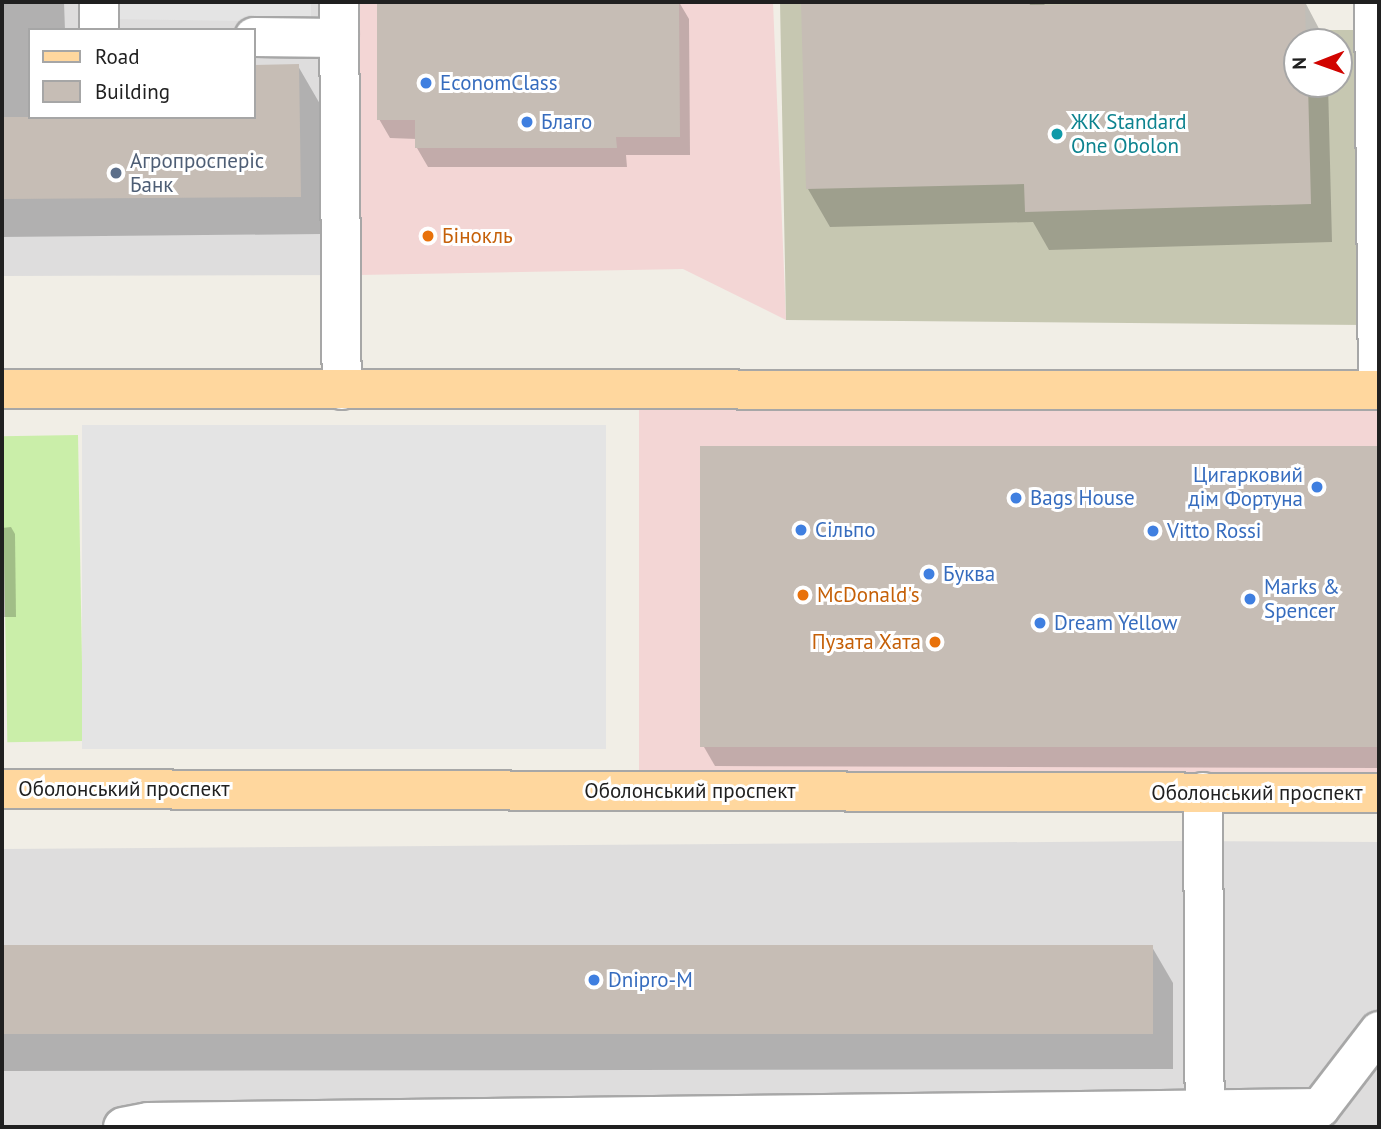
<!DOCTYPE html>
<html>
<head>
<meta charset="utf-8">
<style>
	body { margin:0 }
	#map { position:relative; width:1381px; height:1129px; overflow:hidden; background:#f1eee6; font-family:"PT Sans",sans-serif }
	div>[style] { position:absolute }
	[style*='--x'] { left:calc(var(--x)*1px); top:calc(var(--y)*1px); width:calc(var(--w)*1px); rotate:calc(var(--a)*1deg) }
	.residential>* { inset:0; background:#dedddd }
	.commercial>* { inset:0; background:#f3d6d5; transform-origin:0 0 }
	.construction>* { inset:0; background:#c6c7b1 }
	.grass>* { inset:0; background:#caeea9; transform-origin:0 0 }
	.parking>* { inset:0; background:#e4e4e4; transform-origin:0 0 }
	.shadow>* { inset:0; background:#0003 }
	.building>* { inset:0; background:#c6bdb5; transform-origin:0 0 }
	.roads { filter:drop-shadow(2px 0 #a7a7a7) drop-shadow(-2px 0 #a7a7a7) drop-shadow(0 2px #a7a7a7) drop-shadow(0 -2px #a7a7a7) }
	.minor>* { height:38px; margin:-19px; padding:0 19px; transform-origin:19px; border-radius:19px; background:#fff }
	.major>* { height:38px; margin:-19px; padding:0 19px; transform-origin:19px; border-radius:19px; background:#ffd79e }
	.dots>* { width:19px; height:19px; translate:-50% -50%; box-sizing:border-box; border:4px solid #fff; border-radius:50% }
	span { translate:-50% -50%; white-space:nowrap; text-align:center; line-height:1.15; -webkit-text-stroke:6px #fff; paint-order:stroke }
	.shop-label { font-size:21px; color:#366cbe }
	.left { translate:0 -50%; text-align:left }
	.right { translate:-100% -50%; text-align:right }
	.culture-label { font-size:21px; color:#0d838f }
	.service-label { font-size:21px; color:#4e5e75 }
	.food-label { font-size:21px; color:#c56008 }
	.street-label { font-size:21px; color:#202020 }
	.frame { position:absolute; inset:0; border:4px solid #202020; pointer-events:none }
	.legend { position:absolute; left:28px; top:28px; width:228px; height:91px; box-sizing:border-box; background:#fff; border:2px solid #a6a6a6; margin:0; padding:9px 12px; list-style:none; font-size:21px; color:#202020 }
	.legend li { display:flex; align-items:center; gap:14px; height:35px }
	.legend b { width:35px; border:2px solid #a6a6a6 }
	.north { position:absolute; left:1283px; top:28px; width:70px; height:70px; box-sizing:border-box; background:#fff; border:2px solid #a6a6a6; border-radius:50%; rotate:269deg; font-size:19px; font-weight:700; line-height:28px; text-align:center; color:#202020 }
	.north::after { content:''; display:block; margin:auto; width:24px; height:32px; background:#d10400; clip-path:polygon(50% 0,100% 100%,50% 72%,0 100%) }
</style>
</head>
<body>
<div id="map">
	<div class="residential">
		<div style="clip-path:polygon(evenodd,2px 2px,358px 2px,359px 275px,2px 276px,2px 2px,30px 30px,254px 30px,254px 117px,30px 117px,30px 30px)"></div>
		<div style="clip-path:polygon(1182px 841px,1379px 842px,1379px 1127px,2px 1127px,2px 849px)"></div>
	</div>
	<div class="commercial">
		<div style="clip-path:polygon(358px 2px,773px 2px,786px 320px,683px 269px,359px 275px)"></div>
		<div style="left:639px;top:401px;width:740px;height:377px"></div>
	</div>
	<div class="construction">
		<div style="clip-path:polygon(evenodd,780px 2px,1199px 2px,1199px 10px,1304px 30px,1358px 30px,1367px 325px,786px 320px,780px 2px,1297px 42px,1339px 42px,1339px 84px,1297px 84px,1297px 42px)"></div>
	</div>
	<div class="grass">
		<div style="left:78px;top:435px;width:306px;height:76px;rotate:89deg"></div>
	</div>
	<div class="parking">
		<div style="clip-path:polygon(113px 2px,311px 2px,311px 22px,113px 19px)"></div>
		<div style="left:606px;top:425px;width:324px;height:524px;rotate:90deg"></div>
	</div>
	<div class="shadow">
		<div style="clip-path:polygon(2px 2px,64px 2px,65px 30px,30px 30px,30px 117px,254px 117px,254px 67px,298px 66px,320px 104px,321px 234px,2px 237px)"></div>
		<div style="clip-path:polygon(379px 2px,679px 2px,689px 19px,690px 155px,626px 155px,627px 167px,428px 167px,417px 148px,417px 139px,390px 138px,379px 119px)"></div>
		<div style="clip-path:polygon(803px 2px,1043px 2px,1046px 7px,1305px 2px,1326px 42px,1297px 42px,1297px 84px,1328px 84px,1332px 242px,1049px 250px,1033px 222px,830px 227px,808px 189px)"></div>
		<div style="clip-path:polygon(702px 447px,1379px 450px,1379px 768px,715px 766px,704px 747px)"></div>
		<div style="clip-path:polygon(11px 527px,15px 534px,16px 617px,2px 617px,2px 528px)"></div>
		<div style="clip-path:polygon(1152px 947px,1173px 983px,1173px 1069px,2px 1071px,2px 949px)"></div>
	</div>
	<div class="building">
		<div style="clip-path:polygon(377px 2px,679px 2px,680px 137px,616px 137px,617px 148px,415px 148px,415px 120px,377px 120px)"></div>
		<div style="clip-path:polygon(801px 2px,1029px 2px,1030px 5px,1305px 2px,1306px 42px,1297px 42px,1297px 84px,1308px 84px,1311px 204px,1025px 212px,1024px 184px,806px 189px)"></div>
		<div style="clip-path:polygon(299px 64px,301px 197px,2px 199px,2px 117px,254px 117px,254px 65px)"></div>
		<div style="left:700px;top:446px;width:679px;height:301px"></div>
		<div style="left:1153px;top:945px;width:89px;height:1151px;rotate:90deg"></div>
	</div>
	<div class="roads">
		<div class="minor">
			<div style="--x:339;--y:2;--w:388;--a:89.6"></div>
			<div style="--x:1374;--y:2;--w:388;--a:89.4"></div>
			<div style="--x:99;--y:30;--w:28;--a:-90"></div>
			<div style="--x:254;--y:37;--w:85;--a:0.7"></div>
			<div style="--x:1203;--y:792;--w:335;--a:89.7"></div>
			<div style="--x:123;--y:1127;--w:25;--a:-11"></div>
			<div style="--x:148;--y:1122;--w:1172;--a:-0.68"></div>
			<div style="--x:1320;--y:1108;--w:97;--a:-52.5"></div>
		</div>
		<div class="major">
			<div style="--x:2;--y:389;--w:1377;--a:0.04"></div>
			<div style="--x:2;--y:789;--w:1377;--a:0.17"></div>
		</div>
	</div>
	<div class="dots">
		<div style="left:426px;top:83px;background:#3f7fe0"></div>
		<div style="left:527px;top:122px;background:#3f7fe0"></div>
		<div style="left:1057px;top:134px;background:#0f9aa8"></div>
		<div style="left:116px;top:173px;background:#5c6f8a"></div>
		<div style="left:428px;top:236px;background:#e8710a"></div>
		<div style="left:1317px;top:487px;background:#3f7fe0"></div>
		<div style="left:1016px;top:498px;background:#3f7fe0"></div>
		<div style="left:801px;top:530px;background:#3f7fe0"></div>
		<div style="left:1153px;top:531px;background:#3f7fe0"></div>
		<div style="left:929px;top:574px;background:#3f7fe0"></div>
		<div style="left:803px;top:595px;background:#e8710a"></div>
		<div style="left:1250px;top:599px;background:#3f7fe0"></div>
		<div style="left:1040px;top:623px;background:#3f7fe0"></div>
		<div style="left:935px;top:642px;background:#e8710a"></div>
		<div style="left:594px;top:980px;background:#3f7fe0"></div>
	</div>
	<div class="shop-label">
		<span class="left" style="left:440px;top:83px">EconomClass</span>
		<span class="left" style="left:541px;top:122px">Благо</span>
		<span class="right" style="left:1303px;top:487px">Цигарковий<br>дім Фортуна</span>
		<span class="left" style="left:1030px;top:498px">Bags House</span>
		<span class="left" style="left:815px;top:530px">Сільпо</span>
		<span class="left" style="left:1167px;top:531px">Vitto Rossi</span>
		<span class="left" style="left:943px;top:574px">Буква</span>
		<span class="left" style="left:1264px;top:599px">Marks &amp;<br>Spencer</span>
		<span class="left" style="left:1054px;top:623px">Dream Yellow</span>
		<span class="left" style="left:608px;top:980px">Dnipro-M</span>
	</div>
	<div class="culture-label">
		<span class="left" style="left:1071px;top:134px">ЖК Standard<br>One Obolon</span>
	</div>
	<div class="service-label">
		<span class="left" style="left:130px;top:173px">Агропросперіс<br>Банк</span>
	</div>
	<div class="food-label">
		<span class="left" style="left:442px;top:236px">Бінокль</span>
		<span class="left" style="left:817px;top:595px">McDonald's</span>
		<span class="right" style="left:921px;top:642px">Пузата Хата</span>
	</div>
	<div class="street-label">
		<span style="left:124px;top:789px">Оболонський проспект</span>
		<span style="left:690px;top:791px">Оболонський проспект</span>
		<span style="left:1257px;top:793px">Оболонський проспект</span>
	</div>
	<div class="frame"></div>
	<ul class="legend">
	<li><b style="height:9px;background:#ffd79e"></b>Road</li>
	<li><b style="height:19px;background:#c6bdb5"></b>Building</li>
	</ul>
	<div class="north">N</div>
</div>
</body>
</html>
